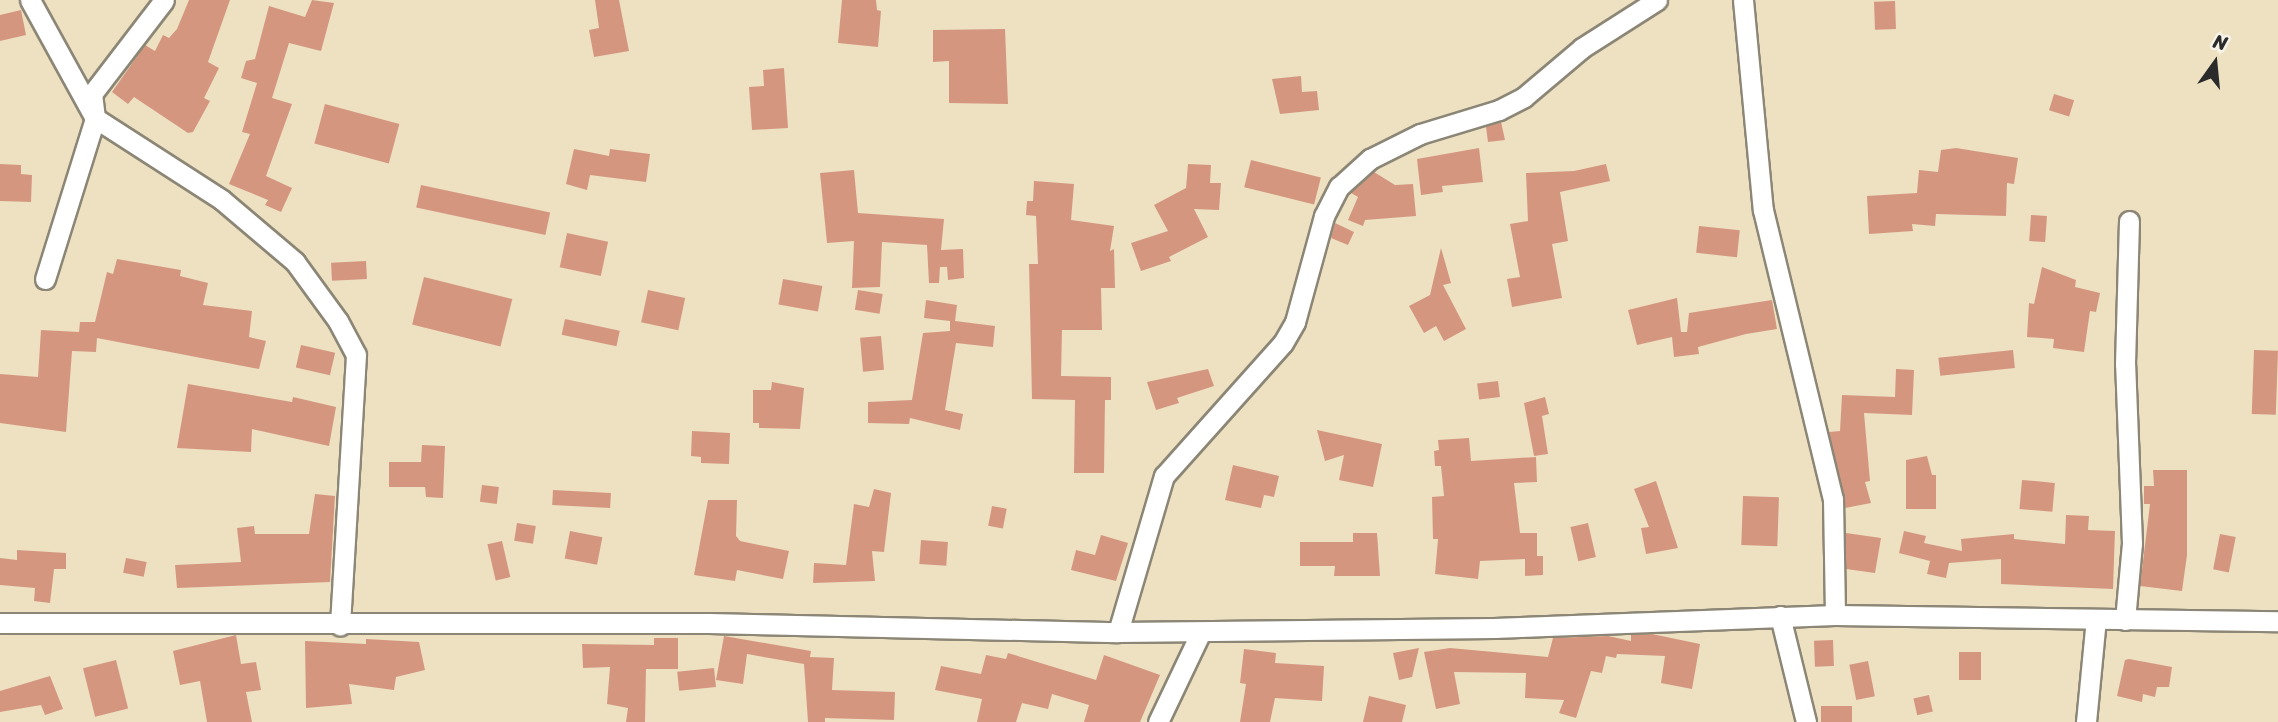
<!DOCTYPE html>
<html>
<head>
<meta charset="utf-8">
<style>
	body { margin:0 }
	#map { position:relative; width:2278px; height:722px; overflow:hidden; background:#ede1c2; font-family:Sriracha,sans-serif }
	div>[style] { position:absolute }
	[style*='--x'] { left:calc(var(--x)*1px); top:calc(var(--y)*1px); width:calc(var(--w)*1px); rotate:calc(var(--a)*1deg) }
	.building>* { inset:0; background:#d59680; transform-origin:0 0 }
	.roads { filter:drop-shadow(2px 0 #8c8676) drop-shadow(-2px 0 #8c8676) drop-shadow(0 2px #8c8676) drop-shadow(0 -2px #8c8676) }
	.street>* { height:19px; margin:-9.5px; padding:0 9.5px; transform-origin:9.5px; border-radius:9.5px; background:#fff }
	span { translate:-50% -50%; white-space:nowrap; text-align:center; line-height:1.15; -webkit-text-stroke:7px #f7f3e8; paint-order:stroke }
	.north { position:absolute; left:2180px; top:28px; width:70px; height:70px; -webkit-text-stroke:5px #f7f3e8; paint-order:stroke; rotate:15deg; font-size:19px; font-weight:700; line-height:28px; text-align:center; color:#2b2b2b }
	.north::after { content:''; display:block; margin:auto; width:24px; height:32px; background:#2b2b2b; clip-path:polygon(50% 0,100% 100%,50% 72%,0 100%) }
</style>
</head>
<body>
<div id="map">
	<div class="building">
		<div style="clip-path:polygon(189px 0,230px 0,208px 62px,219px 68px,204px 98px,210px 101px,193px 132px,188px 133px,134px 97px,128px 104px,112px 92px,145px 45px,155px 51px,163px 35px,169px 38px,177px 29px)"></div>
		<div style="clip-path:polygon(312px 0,334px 3px,321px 51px,289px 43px,272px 98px,292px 104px,266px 176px,292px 188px,281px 212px,265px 205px,268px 200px,229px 184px,250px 134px,242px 132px,257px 83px,241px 78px,246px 61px,255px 59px,269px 6px,305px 17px)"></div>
		<div style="clip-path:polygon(595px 0,619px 0,629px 51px,594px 57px,589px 30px,599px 28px)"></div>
		<div style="clip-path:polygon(842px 0,876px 0,877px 10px,881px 11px,878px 47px,838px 43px)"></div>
		<div style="left:1895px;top:1px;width:28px;height:21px;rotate:88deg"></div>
		<div style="clip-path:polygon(21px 10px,26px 35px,0 41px,0 15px)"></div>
		<div style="clip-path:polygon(1005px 29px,1008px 104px,949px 103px,949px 61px,933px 62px,933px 30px)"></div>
		<div style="clip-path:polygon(784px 68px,788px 128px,752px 130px,749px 87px,764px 86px,763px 70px)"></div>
		<div style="clip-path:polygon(1301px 76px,1302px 92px,1317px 91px,1319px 110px,1280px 114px,1272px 79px)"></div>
		<div style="left:2054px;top:94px;width:21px;height:17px;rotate:17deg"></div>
		<div style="left:325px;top:104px;width:77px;height:41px;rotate:15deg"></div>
		<div style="clip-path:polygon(1501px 122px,1505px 140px,1488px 142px,1486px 127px)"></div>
		<div style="clip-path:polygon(1479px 148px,1483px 182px,1442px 186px,1443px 192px,1421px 195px,1417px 159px)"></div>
		<div style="clip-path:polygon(1956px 148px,2018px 158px,2014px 184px,2007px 183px,2006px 216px,1936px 214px,1935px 226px,1912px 224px,1913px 231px,1869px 234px,1867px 196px,1917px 193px,1919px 170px,1938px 172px,1941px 150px)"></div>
		<div style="clip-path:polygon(574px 149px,609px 156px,610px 149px,650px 154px,646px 182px,590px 175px,587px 190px,566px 184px)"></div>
		<div style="left:1251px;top:160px;width:72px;height:28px;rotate:14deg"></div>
		<div style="clip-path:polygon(0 164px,21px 165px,21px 174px,32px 175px,31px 202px,0 201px)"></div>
		<div style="clip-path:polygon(1188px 164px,1211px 165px,1210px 183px,1221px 183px,1219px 210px,1194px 209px,1208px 237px,1169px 257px,1171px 261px,1141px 271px,1131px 243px,1168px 231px,1154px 205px,1186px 188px)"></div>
		<div style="clip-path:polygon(1606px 164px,1610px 181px,1560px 192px,1568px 241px,1552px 244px,1562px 298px,1512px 307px,1507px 279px,1520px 277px,1510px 224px,1528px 221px,1526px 173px,1574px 171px)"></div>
		<div style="clip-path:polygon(854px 170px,858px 213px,944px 219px,941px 250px,963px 249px,964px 278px,948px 280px,947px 267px,940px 267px,939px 283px,929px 283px,927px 245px,882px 242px,880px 287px,852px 288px,854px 241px,827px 243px,820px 173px)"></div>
		<div style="clip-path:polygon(1374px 172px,1395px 185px,1413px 184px,1416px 216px,1365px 220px,1363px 226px,1348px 220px,1358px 197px,1351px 193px)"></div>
		<div style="clip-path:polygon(1034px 181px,1074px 184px,1071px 220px,1114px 226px,1110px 251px,1114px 249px,1115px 288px,1101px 288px,1102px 330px,1062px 330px,1061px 376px,1111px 377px,1111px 400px,1105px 400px,1104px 473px,1074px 473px,1075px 400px,1032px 399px,1029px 264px,1038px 264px,1036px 216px,1026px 215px,1027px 201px,1033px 201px)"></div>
		<div style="left:421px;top:185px;width:132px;height:23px;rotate:12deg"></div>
		<div style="left:2031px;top:215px;width:16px;height:26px;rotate:4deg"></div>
		<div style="clip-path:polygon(1335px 223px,1354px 232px,1348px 245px,1331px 238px)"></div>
		<div style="left:1699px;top:226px;width:41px;height:27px;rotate:6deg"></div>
		<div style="left:567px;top:233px;width:42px;height:35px;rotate:12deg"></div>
		<div style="clip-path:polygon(1441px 248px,1451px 283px,1443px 285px,1466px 329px,1444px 341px,1436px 326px,1424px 333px,1409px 306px,1430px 295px)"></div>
		<div style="clip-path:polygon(117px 259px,181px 270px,180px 276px,208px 283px,203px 305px,252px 311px,249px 337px,266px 341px,259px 369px,97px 338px,96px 352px,72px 351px,66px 432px,0 423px,0 374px,38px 377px,41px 330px,79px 332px,80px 322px,95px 322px,107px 272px,113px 274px)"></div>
		<div style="left:366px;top:261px;width:18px;height:35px;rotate:87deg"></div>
		<div style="clip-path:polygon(2042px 267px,2076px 280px,2075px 287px,2100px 293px,2096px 312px,2090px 311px,2084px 352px,2053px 348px,2054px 339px,2027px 337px,2029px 303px,2034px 304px)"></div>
		<div style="left:424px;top:277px;width:91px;height:49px;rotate:14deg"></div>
		<div style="left:783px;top:279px;width:40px;height:26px;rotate:10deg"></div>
		<div style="left:648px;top:290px;width:38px;height:33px;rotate:12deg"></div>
		<div style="left:858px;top:290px;width:25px;height:20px;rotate:9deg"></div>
		<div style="clip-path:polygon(1677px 298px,1681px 332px,1687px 332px,1689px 313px,1772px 300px,1777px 329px,1746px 334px,1698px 347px,1699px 354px,1674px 357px,1672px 337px,1637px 345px,1628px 310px)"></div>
		<div style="clip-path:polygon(926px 300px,957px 305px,955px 321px,995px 326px,993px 347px,956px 343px,945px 410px,963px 414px,960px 430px,910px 418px,909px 424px,868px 423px,868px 402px,912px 400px,923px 333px,950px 331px,950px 321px,924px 318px)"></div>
		<div style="left:565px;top:319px;width:56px;height:16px;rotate:12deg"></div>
		<div style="left:881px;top:336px;width:34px;height:21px;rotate:85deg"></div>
		<div style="left:301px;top:345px;width:35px;height:23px;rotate:13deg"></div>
		<div style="left:2013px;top:350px;width:18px;height:75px;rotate:84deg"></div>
		<div style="left:2254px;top:350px;width:24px;height:64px;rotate:2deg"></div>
		<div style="clip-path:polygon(1208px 369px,1214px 386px,1177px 398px,1179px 403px,1156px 410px,1147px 382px)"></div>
		<div style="clip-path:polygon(1896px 369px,1914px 370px,1912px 415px,1864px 413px,1870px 481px,1865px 482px,1871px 503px,1845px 508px,1829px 432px,1840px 431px,1842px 395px,1895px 397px)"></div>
		<div style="left:1498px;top:381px;width:16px;height:21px;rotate:83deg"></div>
		<div style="clip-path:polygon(772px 382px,804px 388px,800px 429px,759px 428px,759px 423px,753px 423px,753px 390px,771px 390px)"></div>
		<div style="clip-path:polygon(188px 384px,292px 402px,293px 397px,336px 407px,329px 446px,252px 429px,251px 452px,177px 448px)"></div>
		<div style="clip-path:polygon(1545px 397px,1549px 414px,1542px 416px,1548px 454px,1534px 456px,1524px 403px)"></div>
		<div style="clip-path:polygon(1317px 430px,1382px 444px,1373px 487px,1339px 480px,1344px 455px,1325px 461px)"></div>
		<div style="clip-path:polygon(692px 431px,730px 433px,729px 464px,701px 463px,701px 457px,691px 456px)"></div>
		<div style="clip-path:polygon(1469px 438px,1471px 461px,1536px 457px,1537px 482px,1514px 483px,1520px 533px,1537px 533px,1537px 556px,1543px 556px,1543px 575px,1525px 576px,1525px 559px,1480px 561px,1478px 579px,1435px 574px,1438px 539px,1433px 539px,1432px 497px,1444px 496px,1441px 466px,1435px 466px,1434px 451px,1439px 450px,1438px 440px)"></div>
		<div style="clip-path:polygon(422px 445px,445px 446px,443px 498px,426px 497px,425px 487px,389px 487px,389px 462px,421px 462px)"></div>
		<div style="clip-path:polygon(1927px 456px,1932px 475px,1936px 475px,1936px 509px,1906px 509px,1906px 460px)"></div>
		<div style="clip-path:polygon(1233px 465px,1279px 476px,1274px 497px,1264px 495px,1261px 508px,1225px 500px)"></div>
		<div style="clip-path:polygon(2153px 470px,2187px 470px,2187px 555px,2182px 591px,2140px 586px,2150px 504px,2144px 504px,2144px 486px,2154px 486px)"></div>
		<div style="left:2022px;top:480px;width:33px;height:29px;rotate:5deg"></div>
		<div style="clip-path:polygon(1656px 481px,1678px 548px,1646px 554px,1641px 528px,1649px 527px,1634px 489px)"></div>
		<div style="left:482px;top:485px;width:17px;height:17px;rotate:7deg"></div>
		<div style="clip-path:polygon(874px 489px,891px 493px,884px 552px,872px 551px,875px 581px,813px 583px,814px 563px,846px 565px,854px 504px,869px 507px)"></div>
		<div style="left:553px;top:490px;width:58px;height:15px;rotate:3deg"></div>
		<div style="clip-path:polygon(315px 494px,335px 496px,330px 582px,177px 588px,175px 565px,241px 562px,237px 528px,254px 526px,255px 534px,309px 534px)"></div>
		<div style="left:1743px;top:496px;width:36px;height:49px;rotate:2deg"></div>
		<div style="clip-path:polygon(708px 500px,737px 500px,736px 536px,740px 541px,789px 551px,783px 579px,737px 570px,735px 581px,694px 575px)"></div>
		<div style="left:992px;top:506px;width:15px;height:20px;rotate:11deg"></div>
		<div style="clip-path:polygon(2066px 515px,2089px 516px,2088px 530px,2115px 531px,2113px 589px,2001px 584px,2001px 559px,1949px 563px,1946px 578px,1927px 574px,1930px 561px,1899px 553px,1904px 531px,1926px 536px,1924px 543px,1962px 551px,1961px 539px,2014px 534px,2014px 539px,2065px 544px)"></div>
		<div style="left:517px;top:523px;width:19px;height:18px;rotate:9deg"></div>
		<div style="left:1588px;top:523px;width:35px;height:18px;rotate:77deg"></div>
		<div style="left:570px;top:531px;width:33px;height:28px;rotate:11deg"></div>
		<div style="clip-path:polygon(1353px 533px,1377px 533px,1380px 576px,1334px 576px,1335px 566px,1300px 566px,1300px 542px,1353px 542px)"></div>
		<div style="clip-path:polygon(1846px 533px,1881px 538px,1875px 573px,1846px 569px)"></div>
		<div style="left:2220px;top:534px;width:16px;height:36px;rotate:11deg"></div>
		<div style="clip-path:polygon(1101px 535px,1128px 543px,1116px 581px,1071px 570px,1076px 550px,1095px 555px)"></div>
		<div style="left:921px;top:540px;width:27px;height:24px;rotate:4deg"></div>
		<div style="left:502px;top:541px;width:37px;height:15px;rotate:77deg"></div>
		<div style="clip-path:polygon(17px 550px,66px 553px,66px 569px,54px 569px,50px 603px,34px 601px,35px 588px,0 585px,0 558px,17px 560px)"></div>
		<div style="left:126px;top:558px;width:21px;height:15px;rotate:11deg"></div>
		<div style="clip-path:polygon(1652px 634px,1700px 644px,1692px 689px,1661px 683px,1665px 656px,1617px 654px,1616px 658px,1606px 656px,1602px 673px,1591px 671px,1576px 718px,1559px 713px,1564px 700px,1525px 698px,1526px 673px,1454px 672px,1460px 704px,1436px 709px,1424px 652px,1450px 648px,1548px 657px,1553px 638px,1608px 636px,1631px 641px,1631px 635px)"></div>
		<div style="clip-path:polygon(236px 635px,241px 664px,256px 662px,261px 690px,246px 692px,252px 722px,207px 722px,200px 681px,180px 685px,173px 651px)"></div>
		<div style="clip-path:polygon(724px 636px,811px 651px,810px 657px,834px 658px,832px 690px,895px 692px,894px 720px,825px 718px,825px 722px,808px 722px,804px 664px,747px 654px,743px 684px,716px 680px)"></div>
		<div style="clip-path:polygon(654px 638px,678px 638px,678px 669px,646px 669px,645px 722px,626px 722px,628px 708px,607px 704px,610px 667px,583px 668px,582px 644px,654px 645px)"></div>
		<div style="clip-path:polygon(366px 639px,419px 642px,425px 670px,396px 677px,394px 690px,349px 684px,352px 704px,306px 708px,305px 641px,366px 644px)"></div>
		<div style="left:1833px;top:640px;width:26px;height:19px;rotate:88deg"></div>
		<div style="clip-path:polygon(1419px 648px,1412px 677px,1399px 680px,1393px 653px)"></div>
		<div style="clip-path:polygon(1244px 649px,1276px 653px,1275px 663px,1324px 666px,1322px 701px,1275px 698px,1270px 722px,1240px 722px,1246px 684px,1240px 683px)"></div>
		<div style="left:1959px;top:652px;width:22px;height:28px"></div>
		<div style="clip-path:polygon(1008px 653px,1096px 680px,1104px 655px,1160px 675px,1140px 722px,1084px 722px,1089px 705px,1052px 694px,1048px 709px,1022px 703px,1016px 722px,977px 722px,982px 699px,935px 690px,941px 666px,981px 674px,986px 655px,1006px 659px)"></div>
		<div style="clip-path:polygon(2129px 659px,2172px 667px,2169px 687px,2157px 687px,2155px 697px,2143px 694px,2142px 702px,2117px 696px,2125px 660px)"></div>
		<div style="left:116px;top:660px;width:50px;height:34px;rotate:76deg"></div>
		<div style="left:1868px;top:661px;width:36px;height:19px;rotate:79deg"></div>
		<div style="left:714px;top:668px;width:19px;height:37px;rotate:84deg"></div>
		<div style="clip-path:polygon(50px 676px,63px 709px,45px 715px,41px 705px,0 712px,0 691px)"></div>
		<div style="left:1929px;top:695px;width:17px;height:16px;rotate:77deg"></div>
		<div style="clip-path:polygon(1369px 696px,1406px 705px,1402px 722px,1363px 722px)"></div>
		<div style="left:1852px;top:706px;width:16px;height:31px;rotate:90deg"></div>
	</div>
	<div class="roads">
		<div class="street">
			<div style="--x:30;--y:0;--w:135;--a:61.2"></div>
			<div style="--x:95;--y:118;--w:151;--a:32.8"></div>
			<div style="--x:222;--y:200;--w:96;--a:40.3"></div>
			<div style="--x:295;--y:262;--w:73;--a:53.9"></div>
			<div style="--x:338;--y:321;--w:38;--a:62"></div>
			<div style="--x:356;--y:355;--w:271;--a:93.4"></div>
			<div style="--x:1743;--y:0;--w:211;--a:84.6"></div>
			<div style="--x:1763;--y:210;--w:297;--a:76.4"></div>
			<div style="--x:1833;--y:499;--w:116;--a:89"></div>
			<div style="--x:45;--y:279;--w:169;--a:-72.7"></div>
			<div style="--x:95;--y:118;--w:24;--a:-97"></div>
			<div style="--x:92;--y:94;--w:118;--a:-52.5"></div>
			<div style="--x:1780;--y:616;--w:109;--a:76.2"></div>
			<div style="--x:2125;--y:620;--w:77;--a:-84.8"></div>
			<div style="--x:2132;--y:543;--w:179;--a:-92.2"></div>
			<div style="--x:2125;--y:364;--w:143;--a:-88.4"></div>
			<div style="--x:0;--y:623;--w:709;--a:0"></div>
			<div style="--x:709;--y:623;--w:409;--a:1.3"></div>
			<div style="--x:1118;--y:632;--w:376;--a:-0.6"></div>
			<div style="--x:1494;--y:628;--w:341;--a:-2.2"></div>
			<div style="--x:1835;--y:615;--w:443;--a:0.8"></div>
			<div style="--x:1118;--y:632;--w:163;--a:-73.6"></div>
			<div style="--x:1164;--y:476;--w:178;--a:-48.2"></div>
			<div style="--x:1283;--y:343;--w:24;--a:-60"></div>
			<div style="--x:1295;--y:322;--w:110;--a:-74.7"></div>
			<div style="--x:1324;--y:216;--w:33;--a:-63"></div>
			<div style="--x:1339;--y:187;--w:42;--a:-42.1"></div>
			<div style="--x:1370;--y:159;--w:56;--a:-26.6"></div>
			<div style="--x:1420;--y:134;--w:83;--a:-16.9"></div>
			<div style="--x:1499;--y:110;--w:28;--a:-27"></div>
			<div style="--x:1524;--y:97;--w:76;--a:-40.2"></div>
			<div style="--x:1582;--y:48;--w:89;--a:-32.6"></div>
			<div style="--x:1158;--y:722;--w:100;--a:-64.5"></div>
			<div style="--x:2086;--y:722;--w:103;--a:-84.5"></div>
		</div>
	</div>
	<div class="north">N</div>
</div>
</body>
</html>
